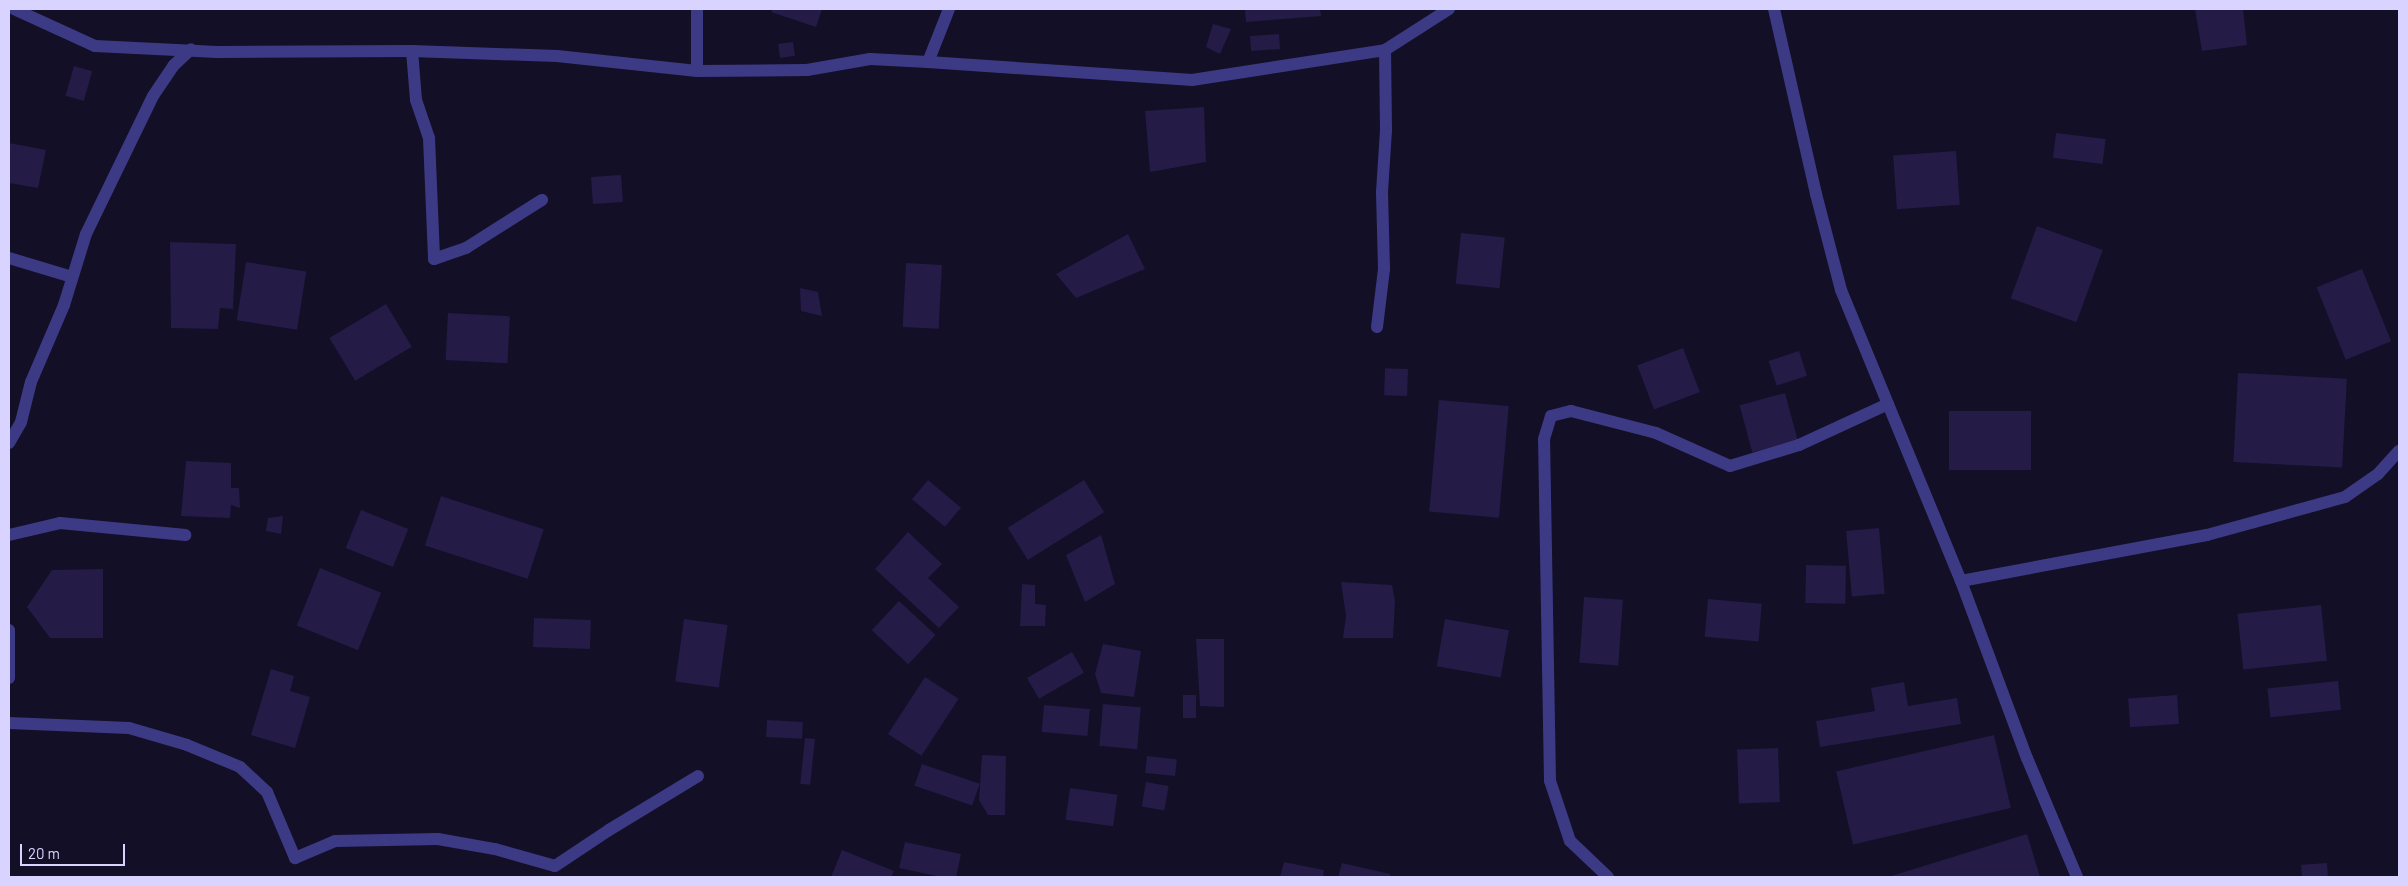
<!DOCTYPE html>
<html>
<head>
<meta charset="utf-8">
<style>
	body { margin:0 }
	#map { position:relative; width:2408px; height:886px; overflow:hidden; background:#130f26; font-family:Barlow,sans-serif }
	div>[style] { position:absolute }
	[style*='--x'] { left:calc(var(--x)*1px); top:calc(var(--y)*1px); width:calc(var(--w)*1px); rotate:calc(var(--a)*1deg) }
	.building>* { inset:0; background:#241b47; transform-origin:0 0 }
	.minor>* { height:12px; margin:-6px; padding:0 6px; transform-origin:6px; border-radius:6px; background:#3d3a85 }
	span { translate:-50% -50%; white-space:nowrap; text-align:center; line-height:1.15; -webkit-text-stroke:4.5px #130f26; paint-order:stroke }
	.frame { position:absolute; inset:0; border:10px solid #d9d4ff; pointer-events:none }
	.scale { position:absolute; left:20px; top:844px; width:105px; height:22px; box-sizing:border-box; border:2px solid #d9d4ff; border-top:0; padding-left:6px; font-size:15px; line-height:18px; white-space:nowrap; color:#d9d4ff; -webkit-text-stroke:4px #130f26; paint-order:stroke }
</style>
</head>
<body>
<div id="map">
	<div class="building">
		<div style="clip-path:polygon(773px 9px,822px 9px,816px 27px,771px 12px)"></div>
		<div style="clip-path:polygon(1245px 9px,1320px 9px,1321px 16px,1246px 22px)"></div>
		<div style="clip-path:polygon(2195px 9px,2243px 9px,2247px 45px,2202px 51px)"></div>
		<div style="clip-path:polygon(1213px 24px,1231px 29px,1220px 54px,1206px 47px)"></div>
		<div style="left:1279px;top:34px;width:15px;height:29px;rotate:86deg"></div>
		<div style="left:793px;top:42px;width:14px;height:15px;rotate:82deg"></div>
		<div style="left:74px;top:66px;width:19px;height:31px;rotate:16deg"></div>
		<div style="clip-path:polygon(1204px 107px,1206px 162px,1150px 172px,1145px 111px)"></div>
		<div style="left:2056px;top:133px;width:50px;height:25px;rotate:7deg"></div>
		<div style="clip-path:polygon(9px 143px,46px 150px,38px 188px,9px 183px)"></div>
		<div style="left:1956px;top:151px;width:54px;height:63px;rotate:86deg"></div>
		<div style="left:621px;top:175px;width:27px;height:30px;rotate:86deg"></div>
		<div style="left:2037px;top:226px;width:70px;height:77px;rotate:20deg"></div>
		<div style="left:1461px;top:233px;width:44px;height:51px;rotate:6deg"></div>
		<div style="clip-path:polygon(1128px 234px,1145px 269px,1076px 298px,1056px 274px)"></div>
		<div style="clip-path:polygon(170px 242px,236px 244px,233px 309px,220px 308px,218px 329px,171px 328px)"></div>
		<div style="left:246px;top:262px;width:61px;height:59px;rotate:9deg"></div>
		<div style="left:906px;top:263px;width:36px;height:64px;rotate:3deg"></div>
		<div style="left:2362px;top:269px;width:78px;height:49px;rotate:68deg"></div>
		<div style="clip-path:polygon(800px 288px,818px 292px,822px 316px,801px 311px)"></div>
		<div style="left:386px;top:304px;width:50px;height:66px;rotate:59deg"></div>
		<div style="left:448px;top:313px;width:62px;height:47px;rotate:3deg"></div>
		<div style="left:1683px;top:348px;width:47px;height:49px;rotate:69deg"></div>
		<div style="left:1799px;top:351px;width:26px;height:32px;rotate:72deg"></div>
		<div style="left:1408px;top:369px;width:27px;height:23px;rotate:92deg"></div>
		<div style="left:2238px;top:373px;width:109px;height:89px;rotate:3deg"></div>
		<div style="left:1785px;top:393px;width:49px;height:47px;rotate:75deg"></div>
		<div style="left:1439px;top:400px;width:70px;height:112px;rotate:5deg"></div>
		<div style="left:1949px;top:411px;width:82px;height:59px"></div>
		<div style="clip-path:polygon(186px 461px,231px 463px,231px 488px,239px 488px,240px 508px,231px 505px,230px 518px,181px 516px)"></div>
		<div style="left:928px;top:480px;width:43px;height:25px;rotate:40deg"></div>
		<div style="left:1084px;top:480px;width:38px;height:90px;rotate:58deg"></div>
		<div style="left:441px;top:496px;width:108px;height:52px;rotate:18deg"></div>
		<div style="left:361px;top:510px;width:51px;height:41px;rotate:22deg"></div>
		<div style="clip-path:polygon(283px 516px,281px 534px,266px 531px,268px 518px)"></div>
		<div style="left:1879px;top:528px;width:66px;height:33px;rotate:85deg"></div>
		<div style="clip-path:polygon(908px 532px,942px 564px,928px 578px,959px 607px,939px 628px,875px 569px)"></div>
		<div style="clip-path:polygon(1101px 535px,1115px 584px,1085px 602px,1066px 555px)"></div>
		<div style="left:1806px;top:565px;width:40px;height:38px;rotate:1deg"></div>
		<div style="left:320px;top:568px;width:66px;height:62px;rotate:22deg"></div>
		<div style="clip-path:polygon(103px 569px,103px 638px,50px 638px,27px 607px,52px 570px)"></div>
		<div style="clip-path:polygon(1341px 582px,1392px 585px,1395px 601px,1393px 638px,1343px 638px,1346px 616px)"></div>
		<div style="clip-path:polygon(1022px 584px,1035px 585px,1035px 604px,1046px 605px,1045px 626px,1020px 626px)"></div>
		<div style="left:1584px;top:597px;width:39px;height:66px;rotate:4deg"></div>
		<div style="left:1708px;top:599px;width:54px;height:38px;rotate:5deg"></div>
		<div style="left:899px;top:601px;width:50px;height:40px;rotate:43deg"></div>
		<div style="left:2321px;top:605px;width:56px;height:84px;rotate:84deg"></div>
		<div style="left:534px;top:618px;width:57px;height:29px;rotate:2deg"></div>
		<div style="left:684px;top:619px;width:44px;height:63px;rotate:8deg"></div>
		<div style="left:1445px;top:619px;width:65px;height:48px;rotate:10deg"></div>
		<div style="clip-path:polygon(1196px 639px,1224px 639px,1224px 707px,1200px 706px)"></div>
		<div style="clip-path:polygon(1103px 644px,1141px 651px,1134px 697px,1101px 693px,1095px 674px)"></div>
		<div style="left:1072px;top:652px;width:24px;height:52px;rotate:60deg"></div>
		<div style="clip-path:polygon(271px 669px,294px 676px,290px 691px,310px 697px,295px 748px,251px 735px)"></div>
		<div style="left:925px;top:677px;width:40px;height:68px;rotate:33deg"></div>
		<div style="left:2338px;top:681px;width:29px;height:71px;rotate:84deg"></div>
		<div style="clip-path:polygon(1904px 682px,1908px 706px,1957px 698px,1961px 724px,1820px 747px,1816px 721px,1875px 711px,1871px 688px)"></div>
		<div style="left:1183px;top:695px;width:13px;height:23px"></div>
		<div style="left:2177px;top:695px;width:29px;height:49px;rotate:86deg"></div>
		<div style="left:1103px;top:704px;width:38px;height:42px;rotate:5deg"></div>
		<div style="left:1044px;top:705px;width:46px;height:27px;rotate:5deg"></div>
		<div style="left:767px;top:720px;width:36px;height:17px;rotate:3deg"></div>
		<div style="left:1994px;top:735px;width:75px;height:162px;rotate:77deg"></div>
		<div style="left:805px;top:738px;width:10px;height:46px;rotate:6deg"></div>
		<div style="left:1778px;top:748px;width:54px;height:41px;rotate:88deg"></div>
		<div style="clip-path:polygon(982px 755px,1006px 756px,1005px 815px,988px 815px,979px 800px)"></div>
		<div style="left:1147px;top:756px;width:30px;height:17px;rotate:6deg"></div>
		<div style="left:922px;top:764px;width:61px;height:23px;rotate:19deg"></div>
		<div style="left:1146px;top:782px;width:23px;height:25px;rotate:10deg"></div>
		<div style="left:1070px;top:788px;width:48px;height:32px;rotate:8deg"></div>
		<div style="clip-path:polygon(2027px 834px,2040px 877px,1888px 877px)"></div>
		<div style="clip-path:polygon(905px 842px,961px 854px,956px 877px,941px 877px,899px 868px)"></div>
		<div style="clip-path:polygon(842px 850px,894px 871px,891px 877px,831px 877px)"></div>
		<div style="clip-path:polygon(1284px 862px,1324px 870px,1323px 877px,1280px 877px)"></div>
		<div style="clip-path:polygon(1342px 863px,1390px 874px,1390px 877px,1338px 877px)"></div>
		<div style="left:2327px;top:863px;width:14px;height:26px;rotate:86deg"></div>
	</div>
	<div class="minor">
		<div style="--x:14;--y:9;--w:89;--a:24.6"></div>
		<div style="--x:95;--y:46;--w:122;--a:2.8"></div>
		<div style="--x:217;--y:52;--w:195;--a:-0.3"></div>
		<div style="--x:412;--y:51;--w:145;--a:2"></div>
		<div style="--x:557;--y:56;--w:141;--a:6.1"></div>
		<div style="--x:697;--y:71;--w:110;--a:-0.5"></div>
		<div style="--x:807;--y:70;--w:64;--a:-9.9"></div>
		<div style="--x:870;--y:59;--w:58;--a:3"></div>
		<div style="--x:697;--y:9;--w:62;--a:90"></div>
		<div style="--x:949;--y:9;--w:57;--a:111.6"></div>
		<div style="--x:928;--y:62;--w:265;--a:3.9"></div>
		<div style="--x:1192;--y:80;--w:195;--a:-8.8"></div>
		<div style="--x:1385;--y:50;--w:76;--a:-32.6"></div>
		<div style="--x:1774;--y:9;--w:190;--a:77.2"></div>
		<div style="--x:1816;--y:194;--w:99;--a:75.4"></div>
		<div style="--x:1841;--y:290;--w:315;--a:67.6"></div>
		<div style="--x:1961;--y:581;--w:189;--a:69.6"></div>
		<div style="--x:2027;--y:758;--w:129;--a:67.2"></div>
		<div style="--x:412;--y:51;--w:49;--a:85.3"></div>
		<div style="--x:416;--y:100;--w:40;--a:71.1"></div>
		<div style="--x:429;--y:138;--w:121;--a:87.6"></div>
		<div style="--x:434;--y:259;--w:34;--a:-19"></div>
		<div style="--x:466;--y:248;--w:90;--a:-32.3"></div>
		<div style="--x:9;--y:258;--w:66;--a:16.8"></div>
		<div style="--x:1377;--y:327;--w:58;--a:-83.1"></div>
		<div style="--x:1384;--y:269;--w:77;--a:-91.5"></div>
		<div style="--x:1382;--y:192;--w:62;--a:-86.3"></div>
		<div style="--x:1386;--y:130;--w:80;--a:-90.7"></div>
		<div style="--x:9;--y:443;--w:24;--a:-60"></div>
		<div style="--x:21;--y:422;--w:41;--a:-76"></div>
		<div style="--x:31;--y:382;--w:84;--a:-66.8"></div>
		<div style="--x:64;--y:305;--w:74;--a:-72.8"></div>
		<div style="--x:86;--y:234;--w:153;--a:-64.1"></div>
		<div style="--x:153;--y:96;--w:37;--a:-56"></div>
		<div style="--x:174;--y:65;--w:23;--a:-43"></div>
		<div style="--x:9;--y:535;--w:52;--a:-13.2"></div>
		<div style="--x:60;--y:523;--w:126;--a:5.5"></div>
		<div style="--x:1961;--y:581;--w:250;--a:-10.6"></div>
		<div style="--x:2207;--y:535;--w:143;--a:-15.4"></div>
		<div style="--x:2345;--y:497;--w:40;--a:-34.9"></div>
		<div style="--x:2378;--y:474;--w:31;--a:-48"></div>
		<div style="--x:9;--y:630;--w:48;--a:90"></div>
		<div style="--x:9;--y:723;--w:120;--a:2.4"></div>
		<div style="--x:129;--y:728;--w:60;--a:16.3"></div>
		<div style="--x:187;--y:745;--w:57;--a:22.5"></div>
		<div style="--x:240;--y:767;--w:37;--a:43"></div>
		<div style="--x:267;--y:792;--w:72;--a:67"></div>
		<div style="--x:295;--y:858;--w:43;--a:-23"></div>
		<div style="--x:335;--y:841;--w:103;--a:-1.1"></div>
		<div style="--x:438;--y:839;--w:58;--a:10"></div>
		<div style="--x:495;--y:849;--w:62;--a:15.8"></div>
		<div style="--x:555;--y:866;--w:65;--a:-33.7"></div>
		<div style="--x:609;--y:830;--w:104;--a:-31.2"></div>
		<div style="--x:1608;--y:877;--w:52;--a:-136.5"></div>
		<div style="--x:1570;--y:841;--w:63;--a:-108.4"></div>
		<div style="--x:1550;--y:781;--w:342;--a:-91"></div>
		<div style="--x:1544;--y:439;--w:24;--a:-73"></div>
		<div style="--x:1551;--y:416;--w:21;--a:-14"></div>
		<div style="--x:1571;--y:411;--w:88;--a:14.5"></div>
		<div style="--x:1656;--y:433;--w:81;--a:24"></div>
		<div style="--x:1730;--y:466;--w:72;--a:-16.9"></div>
		<div style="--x:1799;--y:445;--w:98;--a:-24.7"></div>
	</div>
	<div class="frame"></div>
	<div class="scale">20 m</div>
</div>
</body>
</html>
